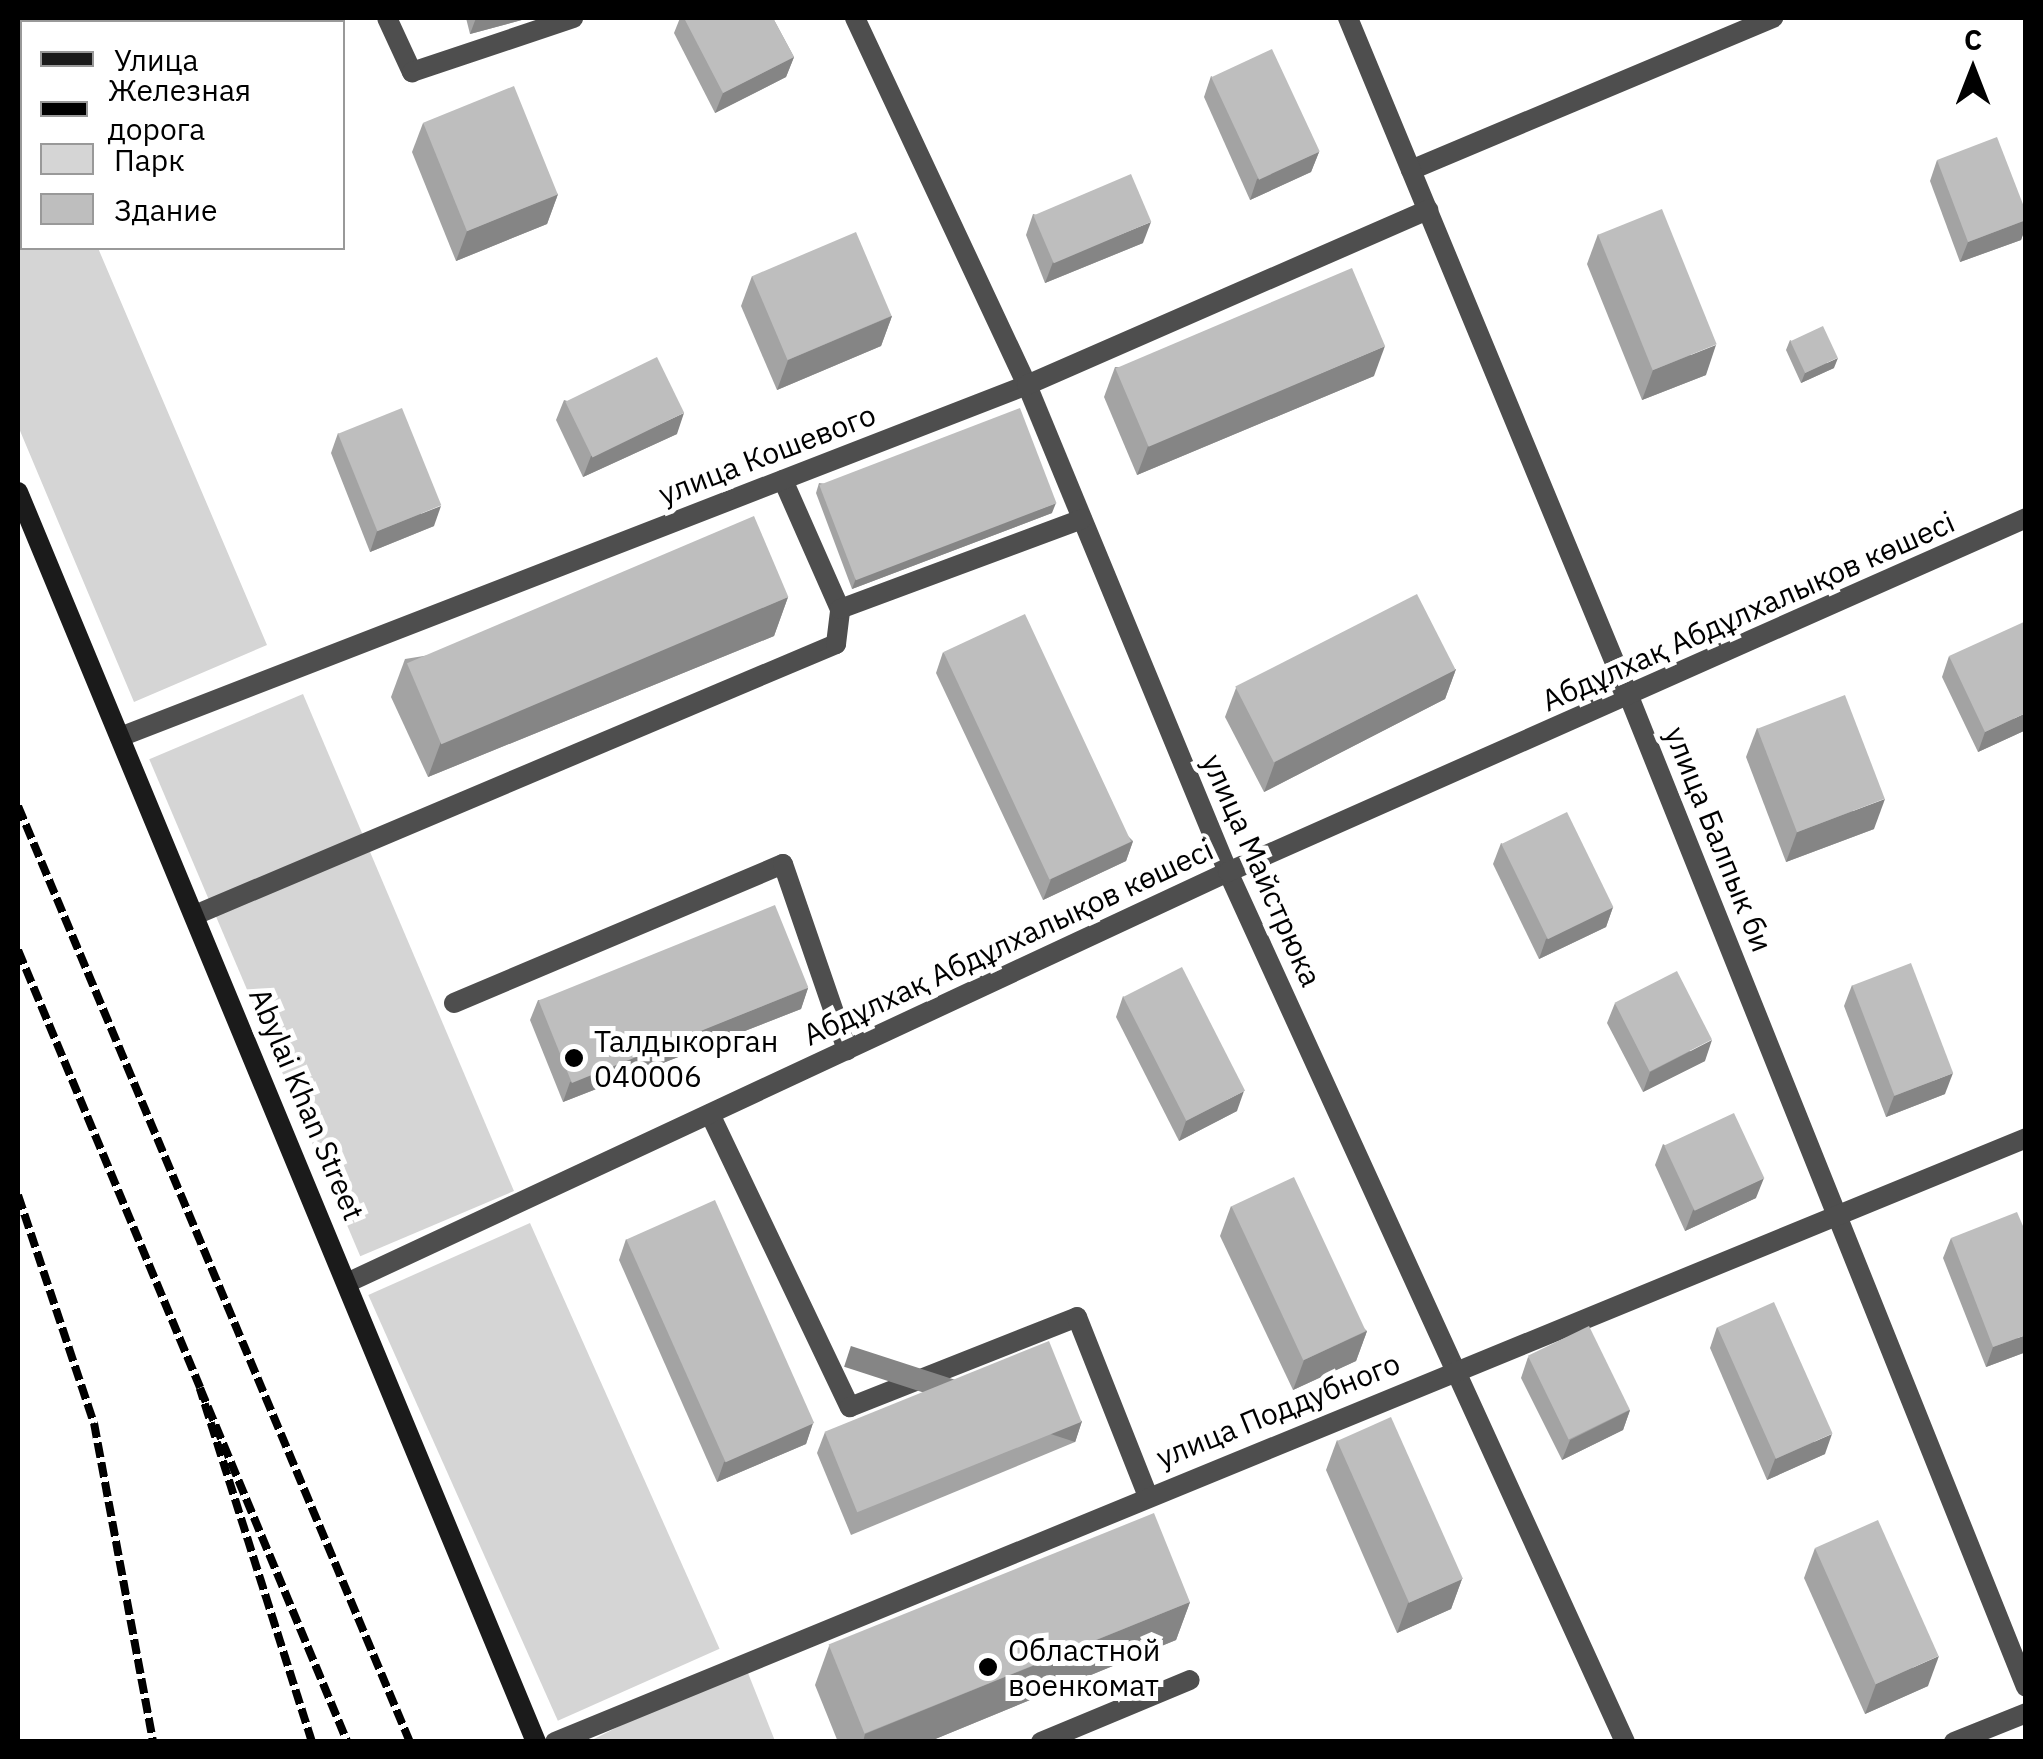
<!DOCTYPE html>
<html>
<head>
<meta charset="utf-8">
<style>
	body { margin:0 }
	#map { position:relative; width:2043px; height:1759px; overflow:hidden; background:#fff; font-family:"IBM Plex Sans",sans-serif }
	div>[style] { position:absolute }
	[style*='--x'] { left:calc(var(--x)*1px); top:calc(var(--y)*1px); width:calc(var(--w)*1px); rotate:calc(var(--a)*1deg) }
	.green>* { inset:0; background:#d5d5d5; transform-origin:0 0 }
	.service>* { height:20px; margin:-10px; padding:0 10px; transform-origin:10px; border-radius:10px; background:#4e4e4e }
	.minor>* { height:20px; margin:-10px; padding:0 10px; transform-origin:10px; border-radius:10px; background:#4e4e4e }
	.secondary>* { height:20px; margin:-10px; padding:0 10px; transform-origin:10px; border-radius:10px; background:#1b1b1b }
	.rail>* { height:8px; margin-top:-4px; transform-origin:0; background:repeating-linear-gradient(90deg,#000 0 15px,transparent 0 20px) }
	.wall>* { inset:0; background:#a3a3a3; transform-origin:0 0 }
	.shaded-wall>* { inset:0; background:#858585; transform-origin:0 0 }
	.building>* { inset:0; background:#bebebe; transform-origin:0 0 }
	.dots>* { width:28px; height:28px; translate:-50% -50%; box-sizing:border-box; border:5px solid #fff; border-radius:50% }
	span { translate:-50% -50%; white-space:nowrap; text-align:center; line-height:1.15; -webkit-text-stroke:10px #fff; paint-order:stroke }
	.street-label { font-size:30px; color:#000 }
	.poi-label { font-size:30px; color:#000 }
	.left { translate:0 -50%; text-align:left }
	.frame { position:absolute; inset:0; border:20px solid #000; pointer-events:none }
	.legend { position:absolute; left:20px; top:20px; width:325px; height:230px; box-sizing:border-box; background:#fff; border:2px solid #999; margin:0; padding:12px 18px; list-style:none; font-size:30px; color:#000 }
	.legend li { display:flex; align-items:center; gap:20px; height:50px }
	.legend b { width:50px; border:2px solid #999 }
	.north { position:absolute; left:1923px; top:20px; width:100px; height:100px; -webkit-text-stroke:8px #fff; paint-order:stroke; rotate:0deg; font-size:28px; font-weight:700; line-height:40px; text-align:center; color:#000 }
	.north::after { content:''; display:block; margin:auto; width:35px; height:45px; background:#000; clip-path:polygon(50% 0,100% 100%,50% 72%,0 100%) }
</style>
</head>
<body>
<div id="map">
	<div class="green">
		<div style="clip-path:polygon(18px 58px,22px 248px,98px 248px,267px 645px,134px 702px,18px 426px)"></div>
		<div style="left:303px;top:694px;width:540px;height:167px;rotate:67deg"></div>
		<div style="left:530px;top:1223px;width:466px;height:177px;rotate:66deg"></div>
		<div style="clip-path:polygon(744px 1663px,775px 1741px,588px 1742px)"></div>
	</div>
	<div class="service">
		<div style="--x:1411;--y:170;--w:393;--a:-22.8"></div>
		<div style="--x:1041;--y:1742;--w:161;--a:-22.6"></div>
	</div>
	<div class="minor">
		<div style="--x:387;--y:18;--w:60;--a:65.2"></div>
		<div style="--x:412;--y:72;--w:170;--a:-18.5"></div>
		<div style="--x:855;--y:18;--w:405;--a:64.9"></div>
		<div style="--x:1027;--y:385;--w:527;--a:67.57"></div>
		<div style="--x:1228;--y:872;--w:956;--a:65.47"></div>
		<div style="--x:1348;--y:18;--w:737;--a:67.51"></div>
		<div style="--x:1630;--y:699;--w:1064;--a:68.16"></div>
		<div style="--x:783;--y:480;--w:141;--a:66.2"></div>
		<div style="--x:120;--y:737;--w:973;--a:-21.21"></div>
		<div style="--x:1027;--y:385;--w:438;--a:-23.6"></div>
		<div style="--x:195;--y:915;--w:696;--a:-22.92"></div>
		<div style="--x:836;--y:644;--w:35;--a:-83"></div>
		<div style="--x:840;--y:609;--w:258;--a:-20.4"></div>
		<div style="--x:454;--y:1003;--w:357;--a:-22.9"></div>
		<div style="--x:783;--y:864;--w:197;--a:71"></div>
		<div style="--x:710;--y:1114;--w:325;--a:64.5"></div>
		<div style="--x:850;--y:1407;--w:244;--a:-21.6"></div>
		<div style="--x:1077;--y:1317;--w:193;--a:68.4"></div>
		<div style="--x:349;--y:1282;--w:970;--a:-25.01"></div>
		<div style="--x:1228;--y:872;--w:873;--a:-23.92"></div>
		<div style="--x:555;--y:1742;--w:1590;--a:-22.32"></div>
		<div style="--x:1954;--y:1742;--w:78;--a:-21.9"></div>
	</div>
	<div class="secondary">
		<div style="--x:18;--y:492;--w:1353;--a:67.49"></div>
	</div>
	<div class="rail">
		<div style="--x:18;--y:806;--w:1015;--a:67.28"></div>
		<div style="--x:18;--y:950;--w:474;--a:67.4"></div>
		<div style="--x:18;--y:1195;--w:240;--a:71.6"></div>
		<div style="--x:94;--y:1423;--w:324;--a:79.5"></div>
		<div style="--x:312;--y:1742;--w:371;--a:-107.6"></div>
		<div style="--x:200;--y:1388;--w:383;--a:67.4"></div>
	</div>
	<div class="wall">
		<div style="left:153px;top:18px;width:85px;height:4px"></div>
		<div style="clip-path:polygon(466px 18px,529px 18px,470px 34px)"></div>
		<div style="clip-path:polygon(680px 18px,773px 18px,794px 57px,786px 77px,715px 113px,674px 33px)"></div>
		<div style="clip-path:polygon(1211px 76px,1319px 152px,1311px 172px,1250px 200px,1204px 97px)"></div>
		<div style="clip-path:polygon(423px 123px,558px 194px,547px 224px,456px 261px,412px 152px)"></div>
		<div style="clip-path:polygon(1937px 160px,2026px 212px,2026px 226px,2021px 240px,1960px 262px,1930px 181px)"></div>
		<div style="clip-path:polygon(1033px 214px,1143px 243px,1045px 283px,1026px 235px)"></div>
		<div style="clip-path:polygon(1598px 234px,1706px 375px,1642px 400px,1587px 264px)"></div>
		<div style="clip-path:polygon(752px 276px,892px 316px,881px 346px,777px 390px,741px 306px)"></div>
		<div style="clip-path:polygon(1790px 340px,1834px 368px,1801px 383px,1786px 350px)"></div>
		<div style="clip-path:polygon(1115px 367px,1374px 376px,1137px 475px,1104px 397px)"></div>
		<div style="clip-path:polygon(564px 400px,677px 434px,583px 477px,556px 420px)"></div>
		<div style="clip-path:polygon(338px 433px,434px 526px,370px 552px,331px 453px)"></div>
		<div style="clip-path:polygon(819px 483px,1052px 513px,852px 589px,816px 493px)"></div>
		<div style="clip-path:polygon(788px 597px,774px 636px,428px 777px,391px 697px,405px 659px)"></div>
		<div style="clip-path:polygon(943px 652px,1133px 841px,1126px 861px,1043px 900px,936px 673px)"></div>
		<div style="clip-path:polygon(1949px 656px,2026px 730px,1978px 752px,1942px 677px)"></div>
		<div style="clip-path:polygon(1456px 669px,1445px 699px,1264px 792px,1225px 717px,1236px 688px)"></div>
		<div style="clip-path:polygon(1757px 728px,1874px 829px,1786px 862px,1746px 757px)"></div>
		<div style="clip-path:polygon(1501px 843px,1613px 907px,1606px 927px,1539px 959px,1493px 864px)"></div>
		<div style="clip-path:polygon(1852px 985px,1945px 1094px,1886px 1117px,1844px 1006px)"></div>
		<div style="clip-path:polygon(808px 988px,801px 1009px,563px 1102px,530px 1020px,538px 1000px)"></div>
		<div style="clip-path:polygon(1123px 996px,1237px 1111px,1179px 1141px,1116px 1017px)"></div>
		<div style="clip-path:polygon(1615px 1003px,1705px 1061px,1643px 1092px,1607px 1023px)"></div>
		<div style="clip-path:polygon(1663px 1144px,1756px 1198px,1685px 1231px,1655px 1165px)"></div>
		<div style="clip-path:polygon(1231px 1206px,1367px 1331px,1356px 1361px,1293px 1390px,1220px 1236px)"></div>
		<div style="clip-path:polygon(1951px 1238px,2026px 1352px,1986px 1367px,1943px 1258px)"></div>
		<div style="clip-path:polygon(626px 1239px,813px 1423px,806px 1444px,717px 1482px,619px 1260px)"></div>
		<div style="clip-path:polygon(1717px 1327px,1825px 1454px,1767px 1480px,1710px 1348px)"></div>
		<div style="clip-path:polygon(1528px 1357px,1630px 1410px,1623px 1430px,1562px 1460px,1521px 1378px)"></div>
		<div style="clip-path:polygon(1082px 1421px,1075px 1442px,851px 1535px,817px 1453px,825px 1432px)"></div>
		<div style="clip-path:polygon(1337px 1440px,1462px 1579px,1451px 1609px,1397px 1633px,1326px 1470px)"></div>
		<div style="clip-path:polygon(1815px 1548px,1928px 1686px,1865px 1714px,1804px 1578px)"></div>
		<div style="clip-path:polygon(1190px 1602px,1176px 1640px,928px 1742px,838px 1742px,815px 1685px,829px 1646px)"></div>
	</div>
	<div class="shaded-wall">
		<div style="clip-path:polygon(196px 18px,238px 18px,237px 22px,183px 22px)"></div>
		<div style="clip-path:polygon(476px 18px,529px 18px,470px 34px)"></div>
		<div style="clip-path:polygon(794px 57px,786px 77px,715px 113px,723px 93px)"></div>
		<div style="clip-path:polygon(1319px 152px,1311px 172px,1250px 200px,1257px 179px)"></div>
		<div style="clip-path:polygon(558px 194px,547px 224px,456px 261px,467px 231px)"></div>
		<div style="clip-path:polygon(2026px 220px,2026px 226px,2021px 240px,1960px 262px,1968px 242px)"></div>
		<div style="clip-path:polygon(1151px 222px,1143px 243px,1045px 283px,1053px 262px)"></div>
		<div style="clip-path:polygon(892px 316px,881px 346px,777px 390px,788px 360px)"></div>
		<div style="clip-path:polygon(1716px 345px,1706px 375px,1642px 400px,1653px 370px)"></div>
		<div style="clip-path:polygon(1385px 346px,1374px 376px,1137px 475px,1148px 446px)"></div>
		<div style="clip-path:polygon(1838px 358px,1834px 368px,1801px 383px,1805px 373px)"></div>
		<div style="clip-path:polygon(684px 413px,677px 434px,583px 477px,591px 456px)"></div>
		<div style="clip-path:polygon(1056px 503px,1052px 513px,852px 589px,856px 578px)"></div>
		<div style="clip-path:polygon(441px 506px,434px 526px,370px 552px,377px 531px)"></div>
		<div style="clip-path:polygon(788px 597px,774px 636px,428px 777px,442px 739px)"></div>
		<div style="clip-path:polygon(1456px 669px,1445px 699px,1264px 792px,1275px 762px)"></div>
		<div style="clip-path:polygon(2026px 713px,2026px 730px,1978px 752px,1985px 732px)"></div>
		<div style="clip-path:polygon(1885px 799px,1874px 829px,1786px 862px,1797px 832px)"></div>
		<div style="clip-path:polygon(1133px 841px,1126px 861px,1043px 900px,1051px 879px)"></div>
		<div style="clip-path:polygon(1613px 907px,1606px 927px,1539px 959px,1546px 939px)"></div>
		<div style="clip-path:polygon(808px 988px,801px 1009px,563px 1102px,570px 1082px)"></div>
		<div style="clip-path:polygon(1712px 1040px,1705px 1061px,1643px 1092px,1650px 1072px)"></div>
		<div style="clip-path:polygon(1953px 1073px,1945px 1094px,1886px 1117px,1894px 1096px)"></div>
		<div style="clip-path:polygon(1244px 1091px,1237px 1111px,1179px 1141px,1186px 1121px)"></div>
		<div style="clip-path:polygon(1764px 1178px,1756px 1198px,1685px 1231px,1693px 1210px)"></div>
		<div style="clip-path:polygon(1367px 1331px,1356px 1361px,1293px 1390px,1304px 1360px)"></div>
		<div style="clip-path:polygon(2026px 1335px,2026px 1352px,1986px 1367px,1993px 1347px)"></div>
		<div style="clip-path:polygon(1630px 1410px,1623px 1430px,1562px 1460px,1570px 1440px)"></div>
		<div style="left:1082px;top:1421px;width:22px;height:243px;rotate:108deg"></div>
		<div style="clip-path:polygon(813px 1423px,806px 1444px,717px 1482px,724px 1462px)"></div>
		<div style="clip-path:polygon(1832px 1434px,1825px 1454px,1767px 1480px,1775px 1459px)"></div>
		<div style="clip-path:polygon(1462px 1579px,1451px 1609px,1397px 1633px,1408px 1603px)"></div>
		<div style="clip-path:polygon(1190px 1602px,1176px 1640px,928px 1742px,863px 1742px,865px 1734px)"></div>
		<div style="clip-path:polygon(1939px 1656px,1928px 1686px,1865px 1714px,1876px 1684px)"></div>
	</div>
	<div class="building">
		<div style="clip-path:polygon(172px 18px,196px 18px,183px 22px,174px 22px)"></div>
		<div style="clip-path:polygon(684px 18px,773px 18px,794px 57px,723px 93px)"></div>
		<div style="left:1272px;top:49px;width:113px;height:67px;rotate:65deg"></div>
		<div style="left:514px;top:86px;width:117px;height:98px;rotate:68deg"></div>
		<div style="clip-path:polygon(1997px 137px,2026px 212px,2026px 220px,1968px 242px,1937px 160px)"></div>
		<div style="left:1131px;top:174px;width:52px;height:106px;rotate:67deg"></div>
		<div style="left:1662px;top:209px;width:146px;height:69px;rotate:68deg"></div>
		<div style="left:856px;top:232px;width:91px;height:113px;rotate:67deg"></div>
		<div style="left:1352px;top:268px;width:85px;height:257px;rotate:67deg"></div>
		<div style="left:1823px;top:326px;width:35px;height:36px;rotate:65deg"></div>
		<div style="left:657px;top:357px;width:62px;height:102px;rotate:64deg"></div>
		<div style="left:402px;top:408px;width:105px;height:69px;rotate:68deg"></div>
		<div style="left:1020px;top:408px;width:102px;height:215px;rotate:69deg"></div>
		<div style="left:754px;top:516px;width:88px;height:377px;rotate:67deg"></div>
		<div style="left:1417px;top:594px;width:85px;height:204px;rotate:63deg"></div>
		<div style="left:1025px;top:614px;width:251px;height:90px;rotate:65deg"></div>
		<div style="clip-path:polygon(2026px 621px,2026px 713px,1985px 732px,1949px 656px)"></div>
		<div style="left:1845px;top:695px;width:111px;height:94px;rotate:69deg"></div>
		<div style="left:1567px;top:812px;width:106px;height:73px;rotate:64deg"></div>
		<div style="left:775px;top:905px;width:89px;height:255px;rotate:68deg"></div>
		<div style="left:1911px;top:963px;width:118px;height:63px;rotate:69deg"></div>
		<div style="left:1182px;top:967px;width:139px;height:66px;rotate:63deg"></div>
		<div style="left:1677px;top:971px;width:77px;height:70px;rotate:63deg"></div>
		<div style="left:1734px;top:1113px;width:72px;height:77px;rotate:65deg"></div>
		<div style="left:1294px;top:1177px;width:170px;height:69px;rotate:65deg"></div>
		<div style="left:715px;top:1200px;width:244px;height:97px;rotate:66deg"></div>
		<div style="clip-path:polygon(2017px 1212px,2026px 1233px,2026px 1335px,1993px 1347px,1951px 1238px)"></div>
		<div style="left:1774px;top:1302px;width:144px;height:62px;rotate:66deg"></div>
		<div style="left:1589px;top:1326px;width:93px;height:68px;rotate:64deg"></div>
		<div style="left:1049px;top:1341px;width:87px;height:242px;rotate:68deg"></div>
		<div style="left:1391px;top:1417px;width:177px;height:59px;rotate:66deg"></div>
		<div style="left:1154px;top:1513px;width:96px;height:351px;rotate:68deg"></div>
		<div style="left:1878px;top:1520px;width:149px;height:69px;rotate:66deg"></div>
	</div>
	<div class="dots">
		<div style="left:574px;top:1058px;background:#000"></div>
		<div style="left:988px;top:1667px;background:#000"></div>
	</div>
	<div class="street-label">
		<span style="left:767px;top:454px;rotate:-21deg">улица Кошевого</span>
		<span style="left:1748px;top:611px;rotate:-24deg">Абдұлхақ Абдұлхалықов көшесі</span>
		<span style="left:1719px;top:839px;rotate:68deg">улица Балпык би</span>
		<span style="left:1262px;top:870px;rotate:66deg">улица Майстрюка</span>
		<span style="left:1008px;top:942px;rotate:-25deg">Абдұлхақ Абдұлхалықов көшесі</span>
		<span style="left:307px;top:1104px;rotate:67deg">Abylai Khan Street</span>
		<span style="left:1278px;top:1410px;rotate:-22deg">улица Поддубного</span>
	</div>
	<div class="poi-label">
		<span class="left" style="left:594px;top:1058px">Талдыкорган<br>040006</span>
		<span class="left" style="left:1008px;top:1667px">Областной<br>военкомат</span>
	</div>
	<div class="frame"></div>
	<ul class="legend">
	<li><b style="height:12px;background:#1b1b1b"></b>Улица</li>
	<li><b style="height:12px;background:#000"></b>Железная дорога</li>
	<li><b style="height:28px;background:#d5d5d5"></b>Парк</li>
	<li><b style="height:28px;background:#bebebe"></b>Здание</li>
	</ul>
	<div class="north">С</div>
</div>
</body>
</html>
